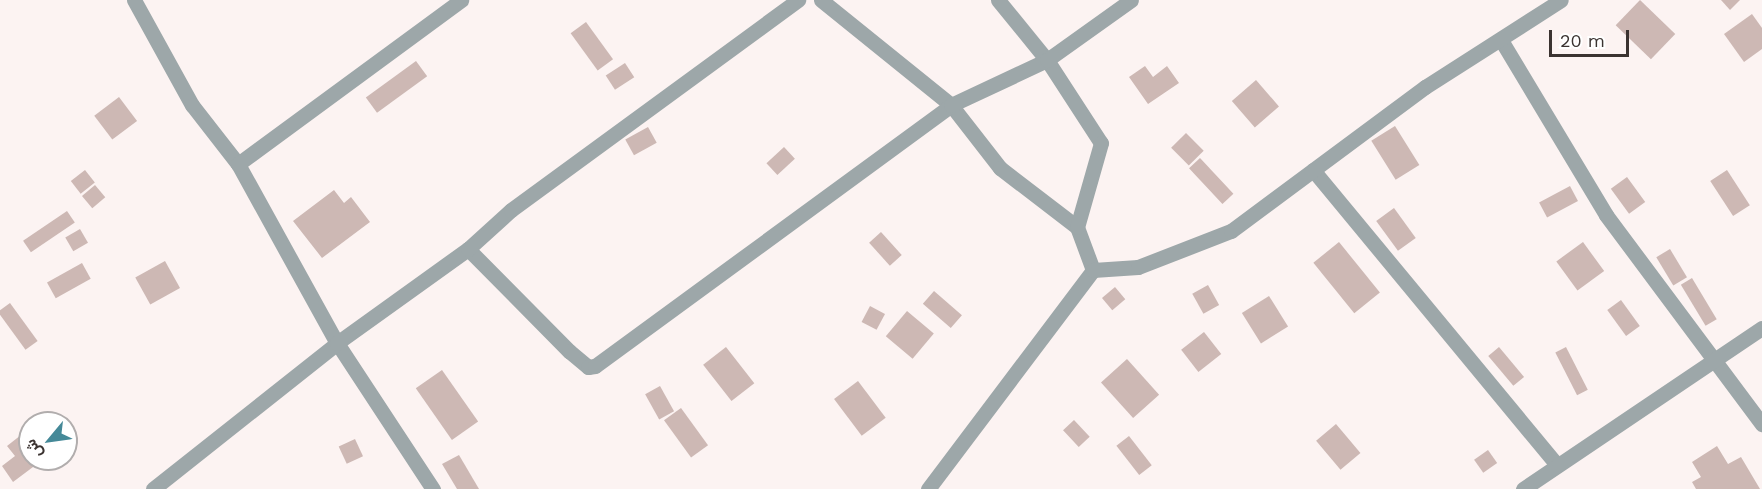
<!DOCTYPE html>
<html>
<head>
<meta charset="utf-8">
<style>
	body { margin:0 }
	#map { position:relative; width:1762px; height:489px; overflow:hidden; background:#fcf3f2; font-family:"Work Sans",Vazirmatn,sans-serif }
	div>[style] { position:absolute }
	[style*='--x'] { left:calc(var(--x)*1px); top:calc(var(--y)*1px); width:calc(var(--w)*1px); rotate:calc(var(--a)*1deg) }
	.building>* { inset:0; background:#cdb8b4; transform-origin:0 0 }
	.minor>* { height:15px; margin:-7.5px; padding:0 7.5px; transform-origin:7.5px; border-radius:7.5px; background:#9da7a9 }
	span { translate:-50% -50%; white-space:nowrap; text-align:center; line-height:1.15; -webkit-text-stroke:4.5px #fff; paint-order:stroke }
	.north { position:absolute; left:18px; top:411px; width:60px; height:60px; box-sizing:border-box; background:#fff; border:2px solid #b1adad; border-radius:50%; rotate:241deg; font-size:16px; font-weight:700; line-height:24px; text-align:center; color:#3b3331 }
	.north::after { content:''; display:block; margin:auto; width:21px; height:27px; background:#458998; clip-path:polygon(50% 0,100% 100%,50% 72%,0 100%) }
	.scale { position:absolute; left:1549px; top:30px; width:80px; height:27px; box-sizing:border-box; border:3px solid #3b3331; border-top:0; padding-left:8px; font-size:18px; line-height:21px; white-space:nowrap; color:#3b3331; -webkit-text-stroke:4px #fff; paint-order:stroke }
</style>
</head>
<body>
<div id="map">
	<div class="building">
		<div style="left:1640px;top:0;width:49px;height:35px;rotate:44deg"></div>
		<div style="clip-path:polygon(1721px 0,1740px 0,1730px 10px)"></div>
		<div style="clip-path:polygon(1752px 14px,1762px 28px,1762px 49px,1744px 62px,1724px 34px)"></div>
		<div style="left:586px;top:22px;width:46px;height:19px;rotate:54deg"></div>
		<div style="left:416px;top:61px;width:19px;height:62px;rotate:54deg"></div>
		<div style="left:625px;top:63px;width:17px;height:23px;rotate:57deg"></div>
		<div style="clip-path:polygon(1145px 66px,1153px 77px,1167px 66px,1179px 83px,1148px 104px,1129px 77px)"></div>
		<div style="left:1256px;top:80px;width:35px;height:32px;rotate:49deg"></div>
		<div style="left:119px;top:97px;width:30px;height:31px;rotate:53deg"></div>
		<div style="left:1395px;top:126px;width:46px;height:28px;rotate:58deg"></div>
		<div style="left:648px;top:127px;width:18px;height:26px;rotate:61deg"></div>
		<div style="left:1186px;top:133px;width:25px;height:21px;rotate:45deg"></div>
		<div style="left:784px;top:147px;width:16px;height:24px;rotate:47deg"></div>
		<div style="left:1200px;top:158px;width:49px;height:15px;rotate:47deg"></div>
		<div style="left:85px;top:170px;width:16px;height:18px;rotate:52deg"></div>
		<div style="left:1727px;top:170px;width:42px;height:20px;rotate:57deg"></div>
		<div style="left:1627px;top:177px;width:31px;height:20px;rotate:54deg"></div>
		<div style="left:95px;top:185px;width:16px;height:17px;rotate:50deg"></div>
		<div style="left:1570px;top:186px;width:17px;height:35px;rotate:62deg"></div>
		<div style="clip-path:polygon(334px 190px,344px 203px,351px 197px,370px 222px,322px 258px,293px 221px)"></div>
		<div style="left:1394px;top:208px;width:37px;height:22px;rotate:54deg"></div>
		<div style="left:67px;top:211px;width:14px;height:53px;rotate:56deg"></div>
		<div style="left:80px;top:229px;width:16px;height:17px;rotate:60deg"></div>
		<div style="left:881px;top:232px;width:31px;height:16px;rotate:48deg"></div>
		<div style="left:1339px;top:242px;width:65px;height:33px;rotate:51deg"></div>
		<div style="left:1583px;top:242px;width:36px;height:33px;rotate:54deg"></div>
		<div style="left:1670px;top:249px;width:33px;height:16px;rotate:59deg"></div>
		<div style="left:165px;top:261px;width:31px;height:34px;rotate:61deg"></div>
		<div style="left:82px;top:263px;width:18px;height:40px;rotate:61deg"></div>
		<div style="left:1692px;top:278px;width:48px;height:13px;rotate:59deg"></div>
		<div style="left:1208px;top:285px;width:23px;height:18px;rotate:61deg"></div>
		<div style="left:1115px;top:287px;width:16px;height:17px;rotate:50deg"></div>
		<div style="left:934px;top:291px;width:37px;height:17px;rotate:41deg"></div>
		<div style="left:1269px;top:296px;width:36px;height:32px;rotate:58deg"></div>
		<div style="left:1621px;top:300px;width:32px;height:17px;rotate:54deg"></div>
		<div style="left:10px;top:303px;width:47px;height:15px;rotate:54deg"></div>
		<div style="left:870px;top:306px;width:17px;height:18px;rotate:28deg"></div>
		<div style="left:907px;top:311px;width:35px;height:33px;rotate:40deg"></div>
		<div style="left:1204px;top:332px;width:28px;height:29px;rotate:52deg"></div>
		<div style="left:726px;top:347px;width:46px;height:29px;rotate:52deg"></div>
		<div style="left:1499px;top:347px;width:39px;height:14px;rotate:50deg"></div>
		<div style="left:1566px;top:347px;width:48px;height:12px;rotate:63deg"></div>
		<div style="left:1127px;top:359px;width:48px;height:35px;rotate:48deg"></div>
		<div style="left:442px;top:370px;width:63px;height:32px;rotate:55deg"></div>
		<div style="left:858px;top:381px;width:46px;height:30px;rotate:53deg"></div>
		<div style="left:660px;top:386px;width:29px;height:17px;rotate:61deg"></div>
		<div style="left:681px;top:408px;width:46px;height:21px;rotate:54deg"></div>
		<div style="left:1074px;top:420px;width:23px;height:15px;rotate:47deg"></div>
		<div style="left:1336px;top:424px;width:38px;height:26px;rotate:50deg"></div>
		<div style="clip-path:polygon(21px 435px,30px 446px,30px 459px,41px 461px,13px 482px,2px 466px,15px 456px,7px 446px)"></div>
		<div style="left:1129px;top:436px;width:37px;height:16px;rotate:52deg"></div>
		<div style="left:355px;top:439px;width:19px;height:18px;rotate:65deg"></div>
		<div style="clip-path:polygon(1717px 446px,1728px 464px,1741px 457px,1760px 489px,1696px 489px,1692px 482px,1701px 477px,1692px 462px)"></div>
		<div style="left:1488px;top:450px;width:16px;height:17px;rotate:55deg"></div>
		<div style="clip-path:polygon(459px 455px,479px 489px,457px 489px,442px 464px)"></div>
	</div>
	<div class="minor">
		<div style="--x:134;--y:0;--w:120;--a:61.1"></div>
		<div style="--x:192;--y:105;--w:75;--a:52.1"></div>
		<div style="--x:238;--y:164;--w:205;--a:61.1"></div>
		<div style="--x:337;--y:343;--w:175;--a:56.7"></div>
		<div style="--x:821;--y:0;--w:167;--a:38.9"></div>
		<div style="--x:951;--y:105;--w:80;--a:52.1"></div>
		<div style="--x:1000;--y:168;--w:97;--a:37.5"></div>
		<div style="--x:1077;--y:227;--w:46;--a:69.6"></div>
		<div style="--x:998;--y:0;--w:77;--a:50.8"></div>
		<div style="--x:1047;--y:60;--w:99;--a:57"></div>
		<div style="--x:1101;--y:143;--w:87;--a:105.9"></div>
		<div style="--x:1501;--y:40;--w:204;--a:59"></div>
		<div style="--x:1606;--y:215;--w:261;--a:53.3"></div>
		<div style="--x:238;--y:164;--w:277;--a:-36.3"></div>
		<div style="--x:1313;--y:170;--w:381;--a:50.4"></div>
		<div style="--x:468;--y:249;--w:144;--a:45.3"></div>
		<div style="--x:569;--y:351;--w:25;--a:40"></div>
		<div style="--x:588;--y:367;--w:7;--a:-8"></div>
		<div style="--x:595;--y:366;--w:441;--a:-36.2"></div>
		<div style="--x:951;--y:105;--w:106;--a:-25.1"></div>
		<div style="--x:1047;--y:60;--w:103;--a:-35.5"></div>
		<div style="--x:153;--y:489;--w:235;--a:-38.4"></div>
		<div style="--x:337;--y:343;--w:161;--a:-35.7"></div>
		<div style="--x:468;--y:249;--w:58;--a:-42.2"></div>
		<div style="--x:511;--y:210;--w:356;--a:-36.2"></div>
		<div style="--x:928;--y:489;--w:274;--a:-53"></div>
		<div style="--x:1093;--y:270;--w:45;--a:-3.8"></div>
		<div style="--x:1138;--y:267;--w:100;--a:-21.2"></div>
		<div style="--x:1231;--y:231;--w:242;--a:-36.6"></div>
		<div style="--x:1425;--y:87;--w:161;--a:-32.6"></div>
		<div style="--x:1523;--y:489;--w:288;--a:-34"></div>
	</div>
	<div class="north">ش</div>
	<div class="scale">20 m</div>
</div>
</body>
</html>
